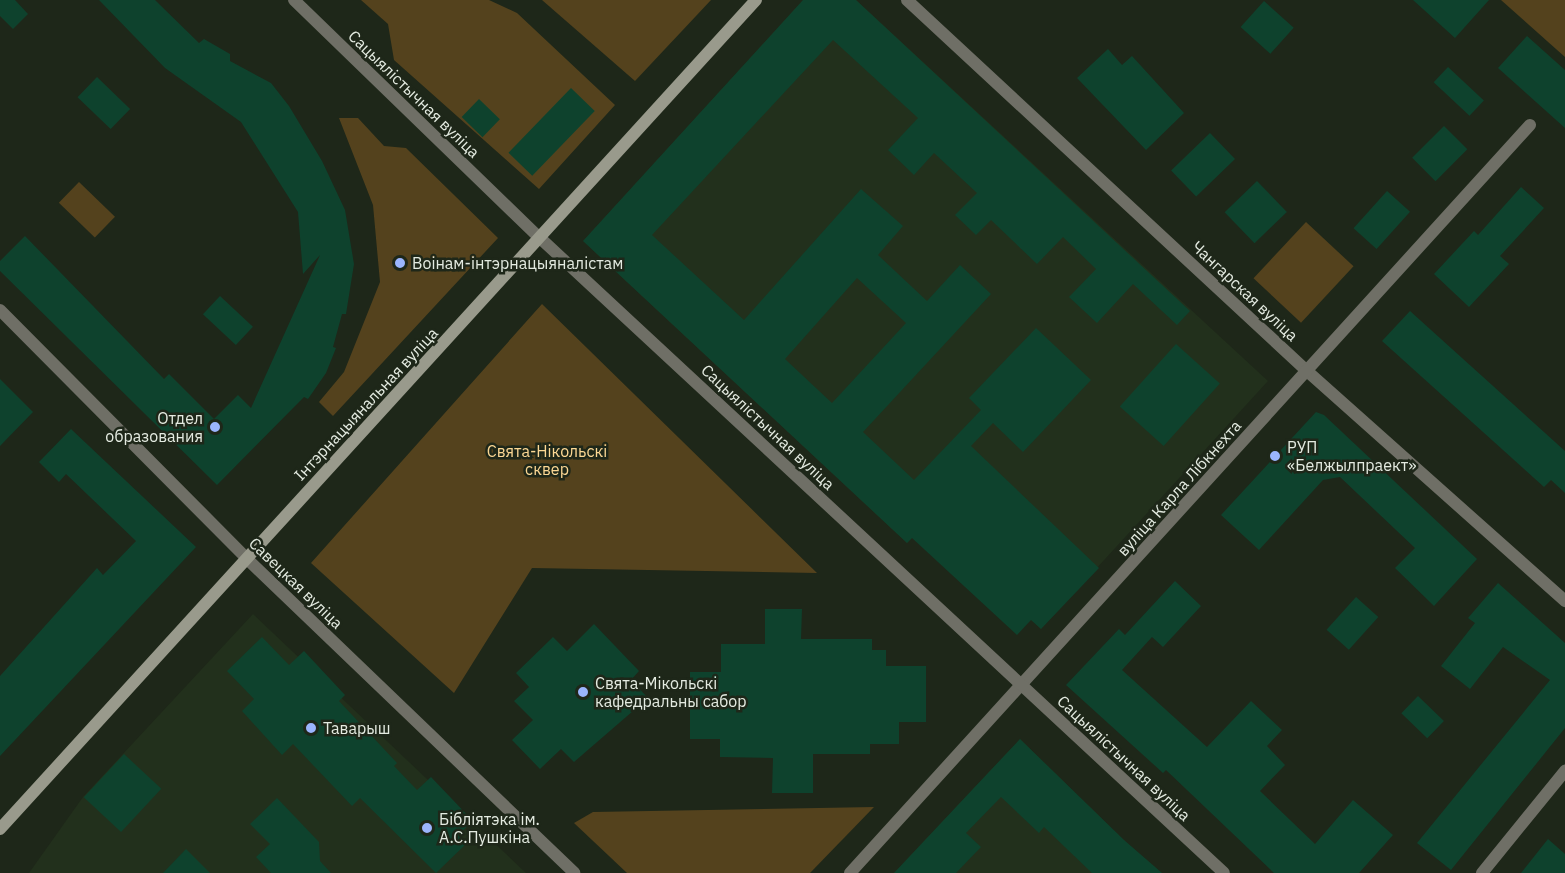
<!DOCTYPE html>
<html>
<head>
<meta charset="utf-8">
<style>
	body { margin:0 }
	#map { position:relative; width:1565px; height:873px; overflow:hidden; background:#1e2719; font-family:"IBM Plex Sans",sans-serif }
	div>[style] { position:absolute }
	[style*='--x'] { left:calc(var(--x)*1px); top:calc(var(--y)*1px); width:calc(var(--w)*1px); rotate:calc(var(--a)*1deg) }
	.built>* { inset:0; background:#22301c }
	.green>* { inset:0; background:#54421d; transform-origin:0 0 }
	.building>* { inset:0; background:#0e422d; transform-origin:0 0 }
	.minor>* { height:12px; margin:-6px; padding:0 6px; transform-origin:6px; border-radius:6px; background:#6f6f66 }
	.tertiary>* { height:12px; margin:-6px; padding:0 6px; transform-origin:6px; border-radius:6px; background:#6f6f66 }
	.secondary>* { height:12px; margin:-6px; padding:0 6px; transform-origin:6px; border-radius:6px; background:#999a8c }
	.dots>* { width:16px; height:16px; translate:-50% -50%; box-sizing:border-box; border:3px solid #1e2719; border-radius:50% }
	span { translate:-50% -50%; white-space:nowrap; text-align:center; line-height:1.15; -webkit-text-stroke:5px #1e2719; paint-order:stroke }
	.street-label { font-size:16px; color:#e4ebe1 }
	.poi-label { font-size:16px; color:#e4ebe1 }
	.left { translate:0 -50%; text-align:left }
	.right { translate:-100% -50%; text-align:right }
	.park-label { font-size:16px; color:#fcd894 }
</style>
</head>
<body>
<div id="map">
	<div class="built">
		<div style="clip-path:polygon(803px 0,856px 0,1268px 381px,1041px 629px,927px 522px,907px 543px,583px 241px)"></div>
		<div style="clip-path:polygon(253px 614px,526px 873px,29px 873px,83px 797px)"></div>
		<div style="clip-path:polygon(1020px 739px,1127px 843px,1162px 873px,894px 873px)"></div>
	</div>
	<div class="green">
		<div style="clip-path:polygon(361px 0,489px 0,517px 13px,615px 105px,539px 189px,394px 60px,388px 24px)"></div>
		<div style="clip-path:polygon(542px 0,711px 0,635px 81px)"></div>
		<div style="clip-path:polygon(1501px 0,1565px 0,1565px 57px)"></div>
		<div style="clip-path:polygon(339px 118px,358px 118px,384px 146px,406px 148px,498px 238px,333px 416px,319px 402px,344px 372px,380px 282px,373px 205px)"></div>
		<div style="left:79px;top:182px;width:50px;height:29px;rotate:44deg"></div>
		<div style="left:1306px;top:222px;width:65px;height:77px;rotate:43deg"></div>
		<div style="clip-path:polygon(542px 304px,817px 573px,532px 568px,454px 693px,311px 563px)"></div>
		<div style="clip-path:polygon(874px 807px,810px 873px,627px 873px,574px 823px,593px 812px)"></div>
	</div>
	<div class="building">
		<div style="clip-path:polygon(0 0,15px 0,28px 14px,13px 29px,0 16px)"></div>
		<div style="clip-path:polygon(99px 0,155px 0,199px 43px,204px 39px,230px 54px,230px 61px,271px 83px,289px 106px,322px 161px,345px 210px,354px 264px,346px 314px,342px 314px,333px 347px,336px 348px,326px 373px,308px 399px,304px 397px,217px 485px,0 271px,0 261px,25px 236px,164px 379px,169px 374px,214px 419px,238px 395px,251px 408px,320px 255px,303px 274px,298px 212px,241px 122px,165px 68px)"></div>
		<div style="clip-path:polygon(evenodd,803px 0,856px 0,1190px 311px,1177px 325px,1133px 284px,1097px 323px,1069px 297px,1096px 269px,1063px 237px,1037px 264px,991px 220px,976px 235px,955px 215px,977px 193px,934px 153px,914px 175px,888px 150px,918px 118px,833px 40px,652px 235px,744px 320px,861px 189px,903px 226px,878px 255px,927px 301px,960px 265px,991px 294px,863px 432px,914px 480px,981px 410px,969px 398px,1036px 328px,1091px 380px,1023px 452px,993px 423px,971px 446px,1099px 568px,1041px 629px,1031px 620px,1017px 635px,912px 538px,907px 543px,583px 241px,803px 0,857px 278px,906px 323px,832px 403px,785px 359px,857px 278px)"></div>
		<div style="clip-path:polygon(1413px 0,1489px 0,1455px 38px)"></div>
		<div style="left:1264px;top:1px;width:40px;height:35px;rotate:42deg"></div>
		<div style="clip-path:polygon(1527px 36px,1565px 70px,1565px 128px,1498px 68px)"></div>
		<div style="clip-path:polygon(1108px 49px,1122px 65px,1132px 56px,1184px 113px,1146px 150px,1077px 78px)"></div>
		<div style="left:1448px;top:67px;width:49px;height:21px;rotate:43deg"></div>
		<div style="left:97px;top:77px;width:46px;height:28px;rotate:44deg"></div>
		<div style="left:571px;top:88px;width:33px;height:90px;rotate:44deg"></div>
		<div style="left:479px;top:99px;width:29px;height:25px;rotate:44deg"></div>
		<div style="left:1444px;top:126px;width:33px;height:45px;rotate:45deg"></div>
		<div style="left:1210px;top:133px;width:36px;height:54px;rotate:46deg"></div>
		<div style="left:1257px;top:181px;width:43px;height:45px;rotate:46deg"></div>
		<div style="clip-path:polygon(1521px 187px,1544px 208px,1500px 256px,1509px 264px,1469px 307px,1434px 274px,1474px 231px,1478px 235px)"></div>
		<div style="left:1387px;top:191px;width:31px;height:50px;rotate:42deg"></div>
		<div style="left:220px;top:296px;width:45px;height:25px;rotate:43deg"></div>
		<div style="clip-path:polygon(1410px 311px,1565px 451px,1565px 493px,1551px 480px,1544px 487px,1382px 341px)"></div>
		<div style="left:1176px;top:344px;width:59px;height:84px;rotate:42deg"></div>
		<div style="clip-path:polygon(0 379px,33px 412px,0 446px)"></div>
		<div style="clip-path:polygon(1316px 412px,1324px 415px,1477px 559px,1434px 606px,1395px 568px,1415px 548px,1340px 477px,1323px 480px,1259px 550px,1221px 515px)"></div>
		<div style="clip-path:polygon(71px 429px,196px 547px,0 756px,0 676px,97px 568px,103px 575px,136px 541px,66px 474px,59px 482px,39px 462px)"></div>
		<div style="clip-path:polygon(1175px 581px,1201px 606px,1163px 647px,1152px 637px,1122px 670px,1207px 747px,1251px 701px,1282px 730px,1267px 746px,1285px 765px,1260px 791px,1315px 844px,1353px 800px,1393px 835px,1359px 873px,1274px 873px,1166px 770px,1163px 773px,1066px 685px,1119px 629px,1125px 635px)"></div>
		<div style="clip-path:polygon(1498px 583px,1565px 643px,1565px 728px,1451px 870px,1417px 843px,1550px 680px,1503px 647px,1470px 689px,1441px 666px,1475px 623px,1468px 618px)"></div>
		<div style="left:1356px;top:597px;width:30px;height:44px;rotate:42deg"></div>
		<div style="clip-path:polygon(765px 609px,802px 609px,801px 639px,872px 639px,872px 650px,886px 650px,886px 666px,926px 666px,926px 722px,899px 722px,899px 744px,870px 744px,870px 754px,813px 754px,813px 793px,772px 793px,773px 758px,720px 757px,720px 739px,690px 739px,690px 672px,721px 672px,721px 644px,765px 644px)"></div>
		<div style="clip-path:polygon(594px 624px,639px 671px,631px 680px,648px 698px,574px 762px,561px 749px,540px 769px,512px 740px,533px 720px,514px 701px,529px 687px,516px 673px,553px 637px,567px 651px)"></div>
		<div style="clip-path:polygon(262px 637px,289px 665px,304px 651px,345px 695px,339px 701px,397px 763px,394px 766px,417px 790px,431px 777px,473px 821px,458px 835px,466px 844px,436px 873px,360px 798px,352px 806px,293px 744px,282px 755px,242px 711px,254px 699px,227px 671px)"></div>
		<div style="left:1418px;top:696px;width:36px;height:24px;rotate:44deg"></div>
		<div style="clip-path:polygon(1020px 739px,1124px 840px,1162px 873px,1092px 873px,1044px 827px,1039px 833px,1001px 797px,966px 833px,981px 847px,956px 873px,894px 873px)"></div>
		<div style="left:124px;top:754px;width:51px;height:59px;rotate:43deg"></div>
		<div style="clip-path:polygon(277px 798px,319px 842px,320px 861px,331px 873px,271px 873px,256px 857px,270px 844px,250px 824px)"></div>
		<div style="clip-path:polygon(1548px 839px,1565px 854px,1565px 873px,1521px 873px)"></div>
		<div style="clip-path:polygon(186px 849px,210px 873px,163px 873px)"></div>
	</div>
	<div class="minor">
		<div style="--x:907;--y:0;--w:546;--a:42.85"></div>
		<div style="--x:1307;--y:371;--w:346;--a:41.7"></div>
		<div style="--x:850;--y:873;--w:1011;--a:-47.73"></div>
	</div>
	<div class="tertiary">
		<div style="--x:294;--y:0;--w:342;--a:44.1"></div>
		<div style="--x:540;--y:238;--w:933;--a:42.87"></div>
		<div style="--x:0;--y:310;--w:349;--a:45.2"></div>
		<div style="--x:246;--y:558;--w:455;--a:43.8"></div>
		<div style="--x:1482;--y:873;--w:132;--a:-50.9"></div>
	</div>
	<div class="secondary">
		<div style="--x:0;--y:829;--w:1122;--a:-47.64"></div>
	</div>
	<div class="dots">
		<div style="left:400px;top:263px;background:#9bb5fd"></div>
		<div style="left:215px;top:427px;background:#9bb5fd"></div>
		<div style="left:1275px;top:456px;background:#9bb5fd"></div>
		<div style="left:583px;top:692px;background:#9bb5fd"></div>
		<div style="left:311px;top:728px;background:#9bb5fd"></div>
		<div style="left:427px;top:828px;background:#9bb5fd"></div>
	</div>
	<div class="street-label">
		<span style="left:414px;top:94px;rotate:44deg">Сацыялістычная вуліца</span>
		<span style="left:1245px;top:291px;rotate:43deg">Чангарская вуліца</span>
		<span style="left:366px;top:404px;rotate:-47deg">Інтэрнацыянальная вуліца</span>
		<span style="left:768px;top:427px;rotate:43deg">Сацыялістычная вуліца</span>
		<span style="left:1179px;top:488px;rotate:-48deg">вуліца Карла Лібкнехта</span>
		<span style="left:296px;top:583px;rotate:44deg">Савецкая вуліца</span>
		<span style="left:1124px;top:758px;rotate:43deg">Сацыялістычная вуліца</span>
	</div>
	<div class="poi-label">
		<span class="left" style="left:412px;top:263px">Воінам-інтэрнацыяналістам</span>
		<span class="right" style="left:203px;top:427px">Отдел<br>образования</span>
		<span class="left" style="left:1287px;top:456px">РУП<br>«Белжылпраект»</span>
		<span class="left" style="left:595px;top:692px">Свята-Мікольскі<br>кафедральны сабор</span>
		<span class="left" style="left:323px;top:728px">Таварыш</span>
		<span class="left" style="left:439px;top:828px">Бібліятэка ім.<br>А.С.Пушкіна</span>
	</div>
	<div class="park-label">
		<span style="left:547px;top:460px">Свята-Нікольскі<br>сквер</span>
	</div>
</div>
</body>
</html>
